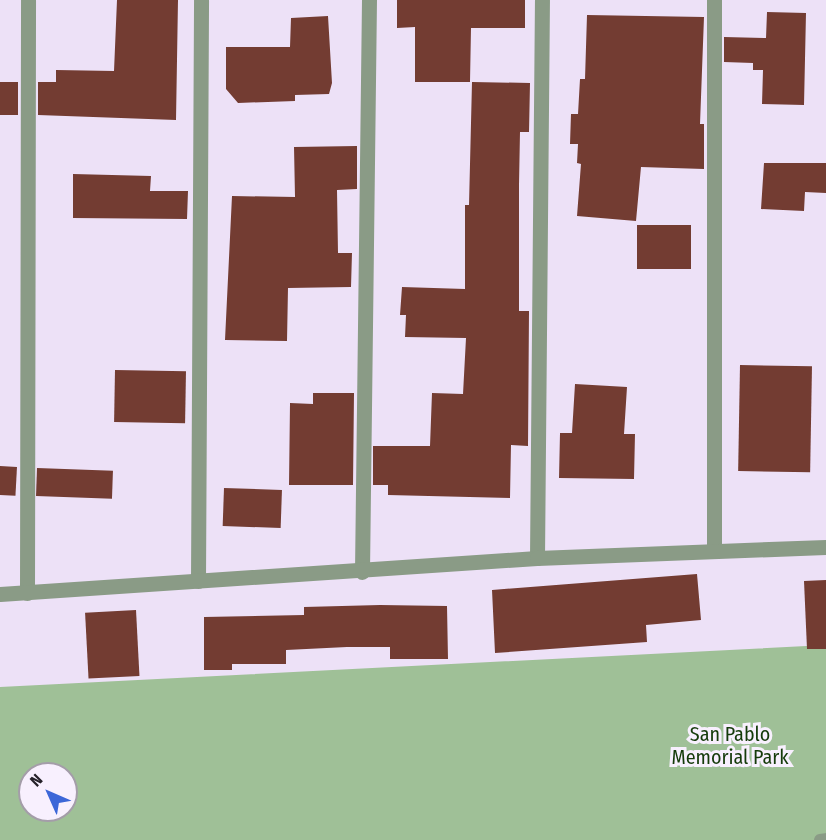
<!DOCTYPE html>
<html>
<head>
<meta charset="utf-8">
<style>
	body { margin:0 }
	#map { position:relative; width:826px; height:840px; overflow:hidden; background:#ede1f7; font-family:"Fira Sans Condensed",sans-serif }
	div>[style] { position:absolute }
	[style*='--x'] { left:calc(var(--x)*1px); top:calc(var(--y)*1px); width:calc(var(--w)*1px); rotate:calc(var(--a)*1deg) }
	.green>* { inset:0; background:#9fc097 }
	.building>* { inset:0; background:#733c32; transform-origin:0 0 }
	.service>* { height:12px; margin:-6px; padding:0 6px; transform-origin:6px; border-radius:6px; background:#8a9b86 }
	.minor>* { height:15px; margin:-7.5px; padding:0 7.5px; transform-origin:7.5px; border-radius:7.5px; background:#8a9b86 }
	span { translate:-50% -50%; white-space:nowrap; text-align:center; line-height:1.15; -webkit-text-stroke:6px #f8f0fe; paint-order:stroke }
	.park-label { font-size:20px; color:#153b0a }
	.north { position:absolute; left:18px; top:762px; width:60px; height:60px; box-sizing:border-box; background:#f8f0fe; border:2px solid #a49da9; border-radius:50%; rotate:315deg; font-size:16px; font-weight:700; line-height:24px; text-align:center; color:#252129 }
	.north::after { content:''; display:block; margin:auto; width:21px; height:27px; background:#3c67d8; clip-path:polygon(50% 0,100% 100%,50% 72%,0 100%) }
</style>
</head>
<body>
<div id="map">
	<div class="green">
		<div style="clip-path:polygon(evenodd,826px 645px,826px 840px,0 840px,0 687px,826px 645px,30px 774px,66px 774px,66px 810px,30px 810px,30px 774px)"></div>
	</div>
	<div class="building">
		<div style="clip-path:polygon(117px 0,178px 0,176px 120px,38px 115px,38px 82px,56px 82px,56px 70px,114px 71px)"></div>
		<div style="clip-path:polygon(397px 0,525px 0,525px 28px,471px 28px,470px 82px,415px 82px,415px 27px,397px 28px)"></div>
		<div style="clip-path:polygon(767px 12px,806px 13px,804px 105px,762px 104px,763px 70px,753px 70px,753px 63px,724px 62px,724px 37px,766px 38px)"></div>
		<div style="clip-path:polygon(587px 15px,704px 17px,700px 124px,704px 124px,704px 169px,641px 167px,636px 221px,577px 216px,581px 164px,577px 163px,578px 144px,570px 144px,571px 114px,578px 114px,580px 79px,585px 79px)"></div>
		<div style="clip-path:polygon(328px 16px,332px 83px,329px 94px,295px 95px,295px 101px,238px 103px,226px 89px,226px 47px,290px 47px,291px 18px)"></div>
		<div style="left:0;top:82px;width:18px;height:33px"></div>
		<div style="clip-path:polygon(472px 82px,530px 83px,529px 132px,520px 132px,519px 185px,519px 311px,529px 311px,528px 446px,511px 445px,510px 498px,388px 495px,388px 485px,373px 485px,373px 446px,430px 446px,432px 393px,463px 394px,466px 338px,405px 337px,406px 315px,400px 315px,402px 287px,465px 289px,465px 205px,469px 205px)"></div>
		<div style="clip-path:polygon(357px 146px,357px 189px,337px 190px,338px 253px,352px 253px,351px 287px,288px 288px,287px 341px,225px 340px,232px 196px,295px 197px,294px 147px)"></div>
		<div style="clip-path:polygon(764px 163px,826px 163px,826px 193px,805px 192px,804px 211px,761px 209px)"></div>
		<div style="clip-path:polygon(73px 174px,151px 176px,150px 191px,188px 191px,187px 219px,73px 218px)"></div>
		<div style="left:637px;top:225px;width:54px;height:44px"></div>
		<div style="left:740px;top:365px;width:72px;height:106px;rotate:1deg"></div>
		<div style="left:115px;top:370px;width:71px;height:52px;rotate:1deg"></div>
		<div style="clip-path:polygon(575px 384px,627px 387px,624px 434px,635px 434px,634px 479px,559px 478px,560px 433px,572px 433px)"></div>
		<div style="clip-path:polygon(313px 393px,354px 393px,353px 485px,289px 485px,290px 403px,313px 404px)"></div>
		<div style="left:0;top:466px;width:17px;height:29px;rotate:3deg"></div>
		<div style="left:37px;top:468px;width:76px;height:28px;rotate:2deg"></div>
		<div style="left:224px;top:488px;width:58px;height:38px;rotate:2deg"></div>
		<div style="clip-path:polygon(697px 574px,701px 620px,646px 625px,647px 642px,495px 653px,492px 590px)"></div>
		<div style="clip-path:polygon(826px 580px,826px 649px,807px 649px,804px 581px)"></div>
		<div style="clip-path:polygon(380px 605px,447px 606px,448px 659px,390px 659px,390px 647px,347px 647px,286px 650px,286px 664px,232px 664px,232px 670px,204px 670px,204px 617px,304px 615px,304px 607px)"></div>
		<div style="left:136px;top:610px;width:66px;height:51px;rotate:87deg"></div>
	</div>
	<div class="service">
		<div style="--x:820;--y:840;--w:6;--a:-9"></div>
	</div>
	<div class="minor">
		<div style="--x:714;--y:549;--w:549;--a:-90"></div>
		<div style="--x:537;--y:558;--w:558;--a:-89.49"></div>
		<div style="--x:362;--y:572;--w:572;--a:-89.3"></div>
		<div style="--x:198;--y:581;--w:581;--a:-89.7"></div>
		<div style="--x:27;--y:593;--w:593;--a:-89.9"></div>
		<div style="--x:0;--y:594;--w:538;--a:-3.84"></div>
		<div style="--x:537;--y:558;--w:289;--a:-2.2"></div>
	</div>
	<div class="park-label">
		<span style="left:730px;top:746px">San Pablo<br>Memorial Park</span>
	</div>
	<div class="north">N</div>
</div>
</body>
</html>
